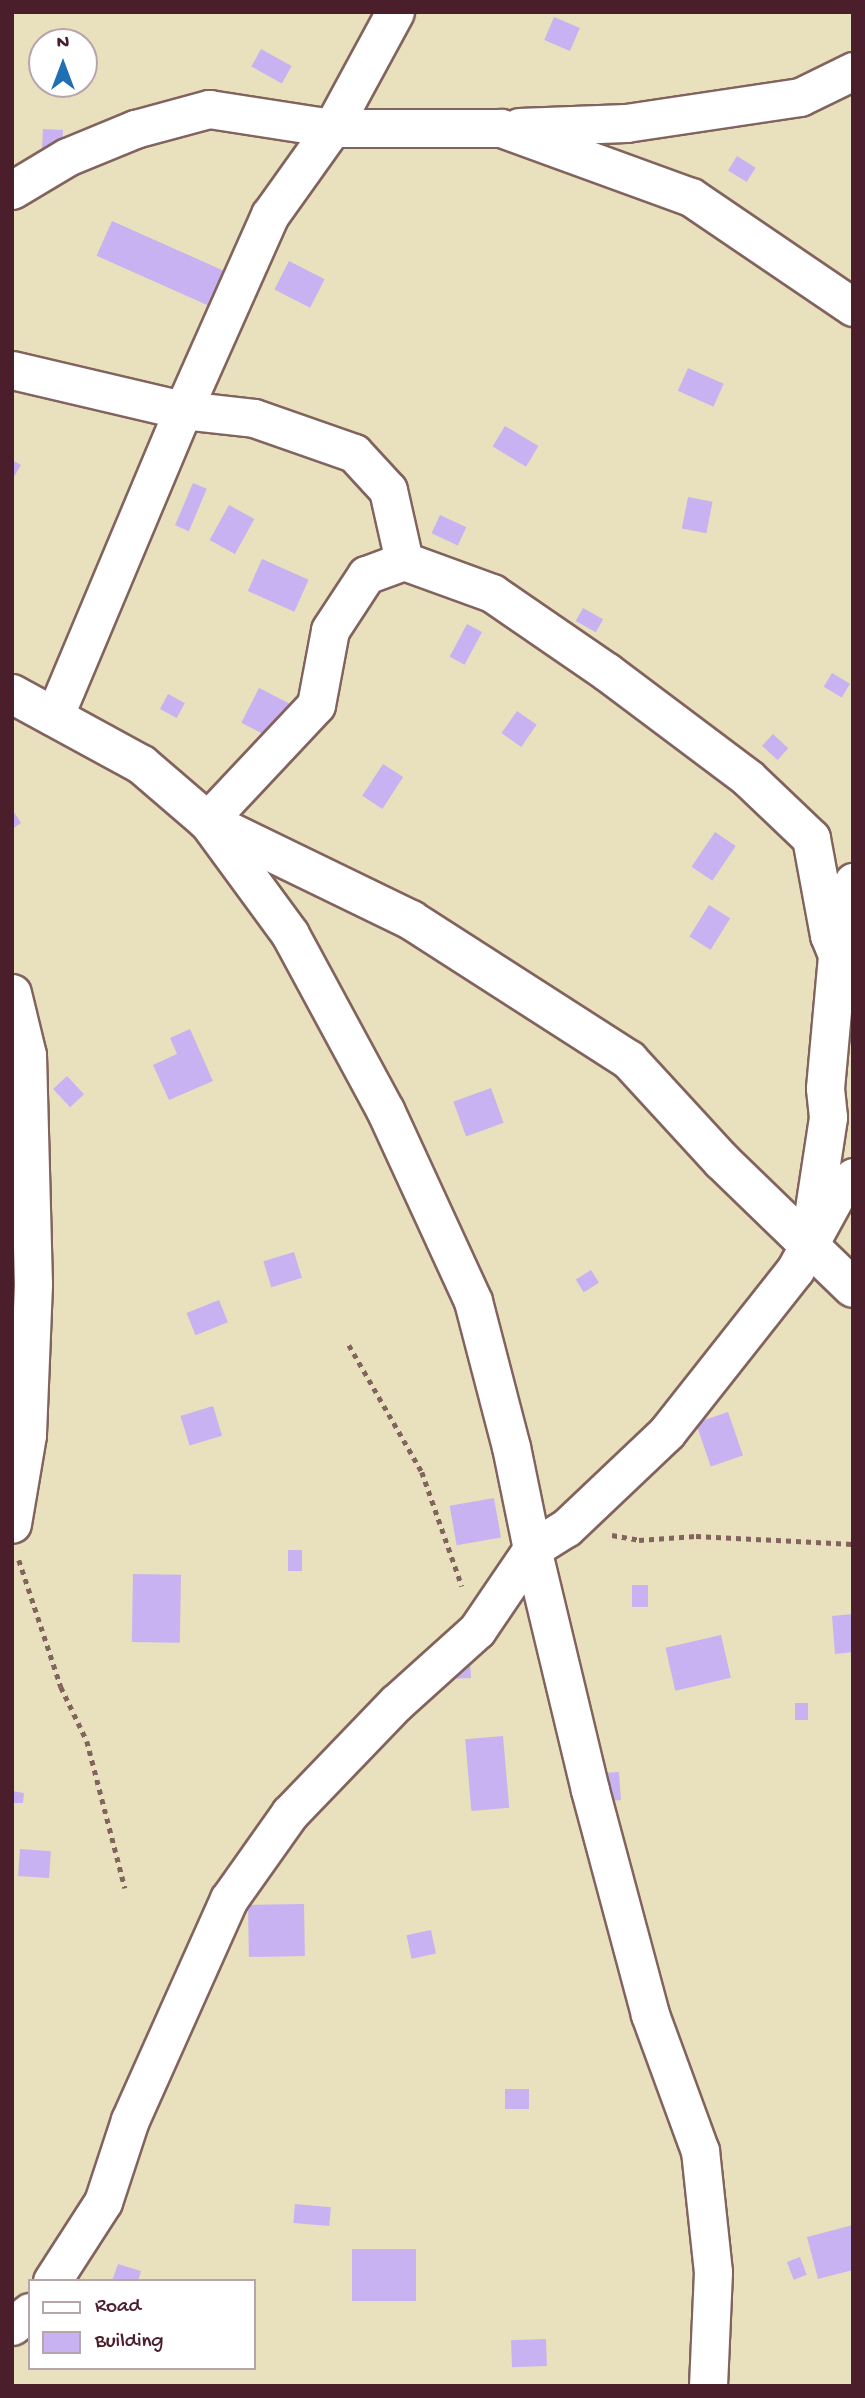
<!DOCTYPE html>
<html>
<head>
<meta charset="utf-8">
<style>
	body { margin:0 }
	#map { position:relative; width:865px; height:2398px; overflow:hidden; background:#e9e0bd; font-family:"Gochi Hand",sans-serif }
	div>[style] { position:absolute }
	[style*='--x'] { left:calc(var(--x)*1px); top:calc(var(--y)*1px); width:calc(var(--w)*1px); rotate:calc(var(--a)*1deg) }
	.building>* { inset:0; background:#c8b2f2; transform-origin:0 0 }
	.path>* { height:4.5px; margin-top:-2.25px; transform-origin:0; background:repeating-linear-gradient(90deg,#82635e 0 5px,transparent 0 10px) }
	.roads { filter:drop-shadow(2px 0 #82635e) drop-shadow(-2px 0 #82635e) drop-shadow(0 2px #82635e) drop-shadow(0 -2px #82635e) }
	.street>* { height:37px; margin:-18.5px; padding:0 18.5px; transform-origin:18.5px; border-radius:18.5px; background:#fff }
	.secondary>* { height:38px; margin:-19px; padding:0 19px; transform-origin:19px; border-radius:19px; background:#fff }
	span { translate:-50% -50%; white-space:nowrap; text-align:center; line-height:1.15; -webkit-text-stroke:5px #fff; paint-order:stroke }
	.frame { position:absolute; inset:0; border:14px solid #4a1f2b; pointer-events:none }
	.legend { position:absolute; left:28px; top:2279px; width:228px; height:91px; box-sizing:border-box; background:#fff; border:2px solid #b7a5aa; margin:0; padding:9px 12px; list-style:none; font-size:21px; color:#4a1f2b }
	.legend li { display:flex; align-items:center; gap:14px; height:35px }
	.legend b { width:35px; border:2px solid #b7a5aa }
	.north { position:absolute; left:28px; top:28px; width:70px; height:70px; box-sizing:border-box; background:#fff; border:2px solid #b7a5aa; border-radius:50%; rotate:0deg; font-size:19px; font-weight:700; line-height:28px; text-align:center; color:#4a1f2b }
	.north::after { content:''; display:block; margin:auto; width:24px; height:32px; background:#1f6fb2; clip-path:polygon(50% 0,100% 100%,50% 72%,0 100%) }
</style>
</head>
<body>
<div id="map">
	<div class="building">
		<div style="left:554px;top:17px;width:28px;height:25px;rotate:23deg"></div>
		<div style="left:261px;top:49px;width:35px;height:20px;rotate:29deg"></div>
		<div style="left:43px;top:129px;width:20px;height:19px;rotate:3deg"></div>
		<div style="left:737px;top:156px;width:22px;height:17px;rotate:32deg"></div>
		<div style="left:112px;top:221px;width:126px;height:38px;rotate:24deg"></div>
		<div style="left:289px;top:261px;width:40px;height:32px;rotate:27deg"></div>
		<div style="left:688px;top:368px;width:39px;height:25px;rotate:24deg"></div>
		<div style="left:505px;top:426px;width:39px;height:24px;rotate:31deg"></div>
		<div style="clip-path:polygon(12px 460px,21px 465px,12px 480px)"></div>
		<div style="left:193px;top:483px;width:15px;height:46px;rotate:23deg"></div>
		<div style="left:688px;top:497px;width:25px;height:32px;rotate:11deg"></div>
		<div style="left:229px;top:505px;width:29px;height:40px;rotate:29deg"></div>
		<div style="left:440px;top:515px;width:29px;height:20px;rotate:25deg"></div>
		<div style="left:262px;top:559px;width:51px;height:35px;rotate:24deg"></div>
		<div style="left:583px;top:608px;width:23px;height:15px;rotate:29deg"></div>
		<div style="left:467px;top:624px;width:17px;height:37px;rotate:28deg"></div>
		<div style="left:832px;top:673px;width:21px;height:16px;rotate:31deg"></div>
		<div style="left:259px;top:688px;width:39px;height:39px;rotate:27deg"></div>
		<div style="left:168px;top:694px;width:19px;height:17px;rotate:28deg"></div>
		<div style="left:517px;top:711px;width:24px;height:27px;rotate:35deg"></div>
		<div style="left:773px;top:734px;width:21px;height:16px;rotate:43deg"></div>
		<div style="left:383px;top:764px;width:24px;height:38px;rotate:33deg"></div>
		<div style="clip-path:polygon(14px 812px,21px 823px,12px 829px,12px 813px)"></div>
		<div style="left:715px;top:832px;width:25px;height:42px;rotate:34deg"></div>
		<div style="left:709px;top:905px;width:25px;height:37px;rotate:32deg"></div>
		<div style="clip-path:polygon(190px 1029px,213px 1081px,169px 1100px,153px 1065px,177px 1054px,170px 1038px)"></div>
		<div style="left:67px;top:1076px;width:25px;height:19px;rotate:47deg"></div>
		<div style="left:491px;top:1088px;width:37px;height:40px;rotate:70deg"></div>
		<div style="left:294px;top:1252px;width:27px;height:32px;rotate:73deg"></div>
		<div style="left:591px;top:1270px;width:15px;height:18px;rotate:58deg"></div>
		<div style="left:219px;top:1300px;width:24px;height:35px;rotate:68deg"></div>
		<div style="left:213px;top:1406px;width:31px;height:34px;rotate:73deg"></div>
		<div style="left:728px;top:1412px;width:46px;height:34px;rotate:71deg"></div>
		<div style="left:494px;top:1498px;width:40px;height:45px;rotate:80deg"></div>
		<div style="left:288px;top:1550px;width:14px;height:21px"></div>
		<div style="left:133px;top:1574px;width:48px;height:68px;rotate:1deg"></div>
		<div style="left:632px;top:1585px;width:16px;height:22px"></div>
		<div style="clip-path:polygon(853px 1614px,853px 1652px,835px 1654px,832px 1616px)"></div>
		<div style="left:721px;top:1635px;width:44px;height:57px;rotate:77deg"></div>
		<div style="clip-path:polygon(470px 1660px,471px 1678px,447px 1679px)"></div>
		<div style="left:795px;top:1703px;width:13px;height:17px"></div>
		<div style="left:503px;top:1736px;width:72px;height:38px;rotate:85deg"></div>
		<div style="left:619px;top:1772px;width:28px;height:23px;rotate:86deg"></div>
		<div style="clip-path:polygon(12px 1791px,24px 1793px,23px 1803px,12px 1803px)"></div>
		<div style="left:20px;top:1849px;width:31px;height:27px;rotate:4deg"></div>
		<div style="left:304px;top:1904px;width:52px;height:56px;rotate:89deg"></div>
		<div style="left:431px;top:1930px;width:24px;height:25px;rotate:78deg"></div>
		<div style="left:505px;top:2089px;width:24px;height:20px"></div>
		<div style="left:295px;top:2204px;width:36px;height:19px;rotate:5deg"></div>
		<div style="clip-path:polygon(853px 2225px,853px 2270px,818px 2279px,807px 2237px)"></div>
		<div style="left:352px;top:2249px;width:64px;height:52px"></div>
		<div style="left:800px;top:2257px;width:19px;height:14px;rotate:69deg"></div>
		<div style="clip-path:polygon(118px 2264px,141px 2271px,138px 2281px,112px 2281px)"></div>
		<div style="left:546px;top:2339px;width:27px;height:35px;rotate:88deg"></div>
	</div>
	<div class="path">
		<div style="--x:349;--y:1345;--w:146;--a:60.1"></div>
		<div style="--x:422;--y:1472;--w:121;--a:70.7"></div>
		<div style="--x:612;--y:1535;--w:27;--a:10"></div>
		<div style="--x:639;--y:1540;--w:57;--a:-4"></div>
		<div style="--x:696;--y:1536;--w:157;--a:2.9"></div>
		<div style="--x:19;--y:1560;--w:134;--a:71.7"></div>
		<div style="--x:61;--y:1687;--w:60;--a:64.3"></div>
		<div style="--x:87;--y:1741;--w:152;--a:75.5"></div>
	</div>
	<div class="roads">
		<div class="street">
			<div style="--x:519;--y:127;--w:107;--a:-2.1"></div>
			<div style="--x:626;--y:123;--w:176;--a:-8.5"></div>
			<div style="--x:800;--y:97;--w:59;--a:-26.1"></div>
			<div style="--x:12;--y:190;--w:64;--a:-31"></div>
			<div style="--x:67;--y:157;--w:74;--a:-22.4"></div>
			<div style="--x:135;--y:129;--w:77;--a:-15.1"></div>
			<div style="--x:209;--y:109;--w:124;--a:8.8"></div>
			<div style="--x:332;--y:128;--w:169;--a:0"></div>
			<div style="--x:501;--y:128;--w:202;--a:20"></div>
			<div style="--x:691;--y:197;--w:196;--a:34.2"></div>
			<div style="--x:12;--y:370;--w:176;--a:13.2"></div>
			<div style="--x:183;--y:410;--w:71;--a:6.4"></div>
			<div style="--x:254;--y:418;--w:106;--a:19.3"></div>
			<div style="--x:354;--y:453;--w:50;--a:47.4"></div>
			<div style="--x:388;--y:490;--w:73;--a:77.3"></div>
			<div style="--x:54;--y:717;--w:333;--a:-67.2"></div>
			<div style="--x:183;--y:410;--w:214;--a:-66"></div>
			<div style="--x:270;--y:215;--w:107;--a:-54.5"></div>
			<div style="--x:332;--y:128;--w:132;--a:-61.5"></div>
			<div style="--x:12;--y:993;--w:64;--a:76.4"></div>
			<div style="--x:27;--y:1055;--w:229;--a:88.5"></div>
			<div style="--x:33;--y:1284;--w:151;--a:92.3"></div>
			<div style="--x:27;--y:1435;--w:90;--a:99.6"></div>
			<div style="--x:812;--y:1222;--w:106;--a:-81.3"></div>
			<div style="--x:828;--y:1117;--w:29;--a:-96"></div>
			<div style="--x:825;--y:1088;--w:134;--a:-84.8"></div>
			<div style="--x:837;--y:955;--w:75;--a:-77.6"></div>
			<div style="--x:52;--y:2281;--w:94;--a:-57.2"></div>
			<div style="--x:103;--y:2202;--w:86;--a:-71.8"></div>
			<div style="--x:130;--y:2120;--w:242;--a:-65.9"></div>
			<div style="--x:229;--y:1899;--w:105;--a:-54.7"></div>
			<div style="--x:290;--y:1813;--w:153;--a:-46.1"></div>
			<div style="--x:396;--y:1703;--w:109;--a:-42"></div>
			<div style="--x:477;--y:1630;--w:98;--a:-55.8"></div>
			<div style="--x:532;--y:1549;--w:40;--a:-32"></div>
			<div style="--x:566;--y:1528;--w:139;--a:-43.5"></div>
			<div style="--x:667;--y:1432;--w:206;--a:-51.7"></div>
			<div style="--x:795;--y:1270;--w:94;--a:-61.2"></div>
			<div style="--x:840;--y:1188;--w:17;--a:-40"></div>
			<div style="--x:12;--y:2326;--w:23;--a:-38"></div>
			<div style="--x:708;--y:2386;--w:114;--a:-87.5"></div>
			<div style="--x:713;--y:2272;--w:122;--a:-96.1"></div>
			<div style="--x:700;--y:2151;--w:146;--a:-110.1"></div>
			<div style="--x:650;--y:2014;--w:232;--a:-105"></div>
			<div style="--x:590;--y:1790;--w:248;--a:-103.5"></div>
			<div style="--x:532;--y:1549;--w:104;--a:-101.6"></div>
			<div style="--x:511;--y:1447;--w:151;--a:-104.6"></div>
			<div style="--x:473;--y:1301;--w:210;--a:-114.7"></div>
			<div style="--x:385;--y:1110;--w:200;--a:-118.4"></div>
			<div style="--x:290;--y:934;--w:140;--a:-126.3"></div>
			<div style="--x:207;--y:821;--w:159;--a:-46.8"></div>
			<div style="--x:316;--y:705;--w:76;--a:-79.4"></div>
			<div style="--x:330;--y:630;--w:66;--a:-56.8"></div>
			<div style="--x:366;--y:575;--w:40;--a:-20.2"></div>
			<div style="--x:404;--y:561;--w:94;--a:20"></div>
			<div style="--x:492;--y:593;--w:140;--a:34.5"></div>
			<div style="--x:607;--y:672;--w:176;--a:36.9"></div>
			<div style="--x:748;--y:778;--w:87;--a:43.6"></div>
			<div style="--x:811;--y:838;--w:99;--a:79.5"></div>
			<div style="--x:829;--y:935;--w:22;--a:68"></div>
		</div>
		<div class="secondary">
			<div style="--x:12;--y:694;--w:148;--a:28.6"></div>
			<div style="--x:142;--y:765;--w:86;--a:40.7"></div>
			<div style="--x:207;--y:821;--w:227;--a:25.9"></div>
			<div style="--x:411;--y:920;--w:259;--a:32.7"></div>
			<div style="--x:629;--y:1060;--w:137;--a:47.4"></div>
			<div style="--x:722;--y:1161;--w:182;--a:44.1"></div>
		</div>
	</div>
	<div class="frame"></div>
	<ul class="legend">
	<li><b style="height:9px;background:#fff"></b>Road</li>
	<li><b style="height:19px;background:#c8b2f2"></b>Building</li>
	</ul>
	<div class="north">N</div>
</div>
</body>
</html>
